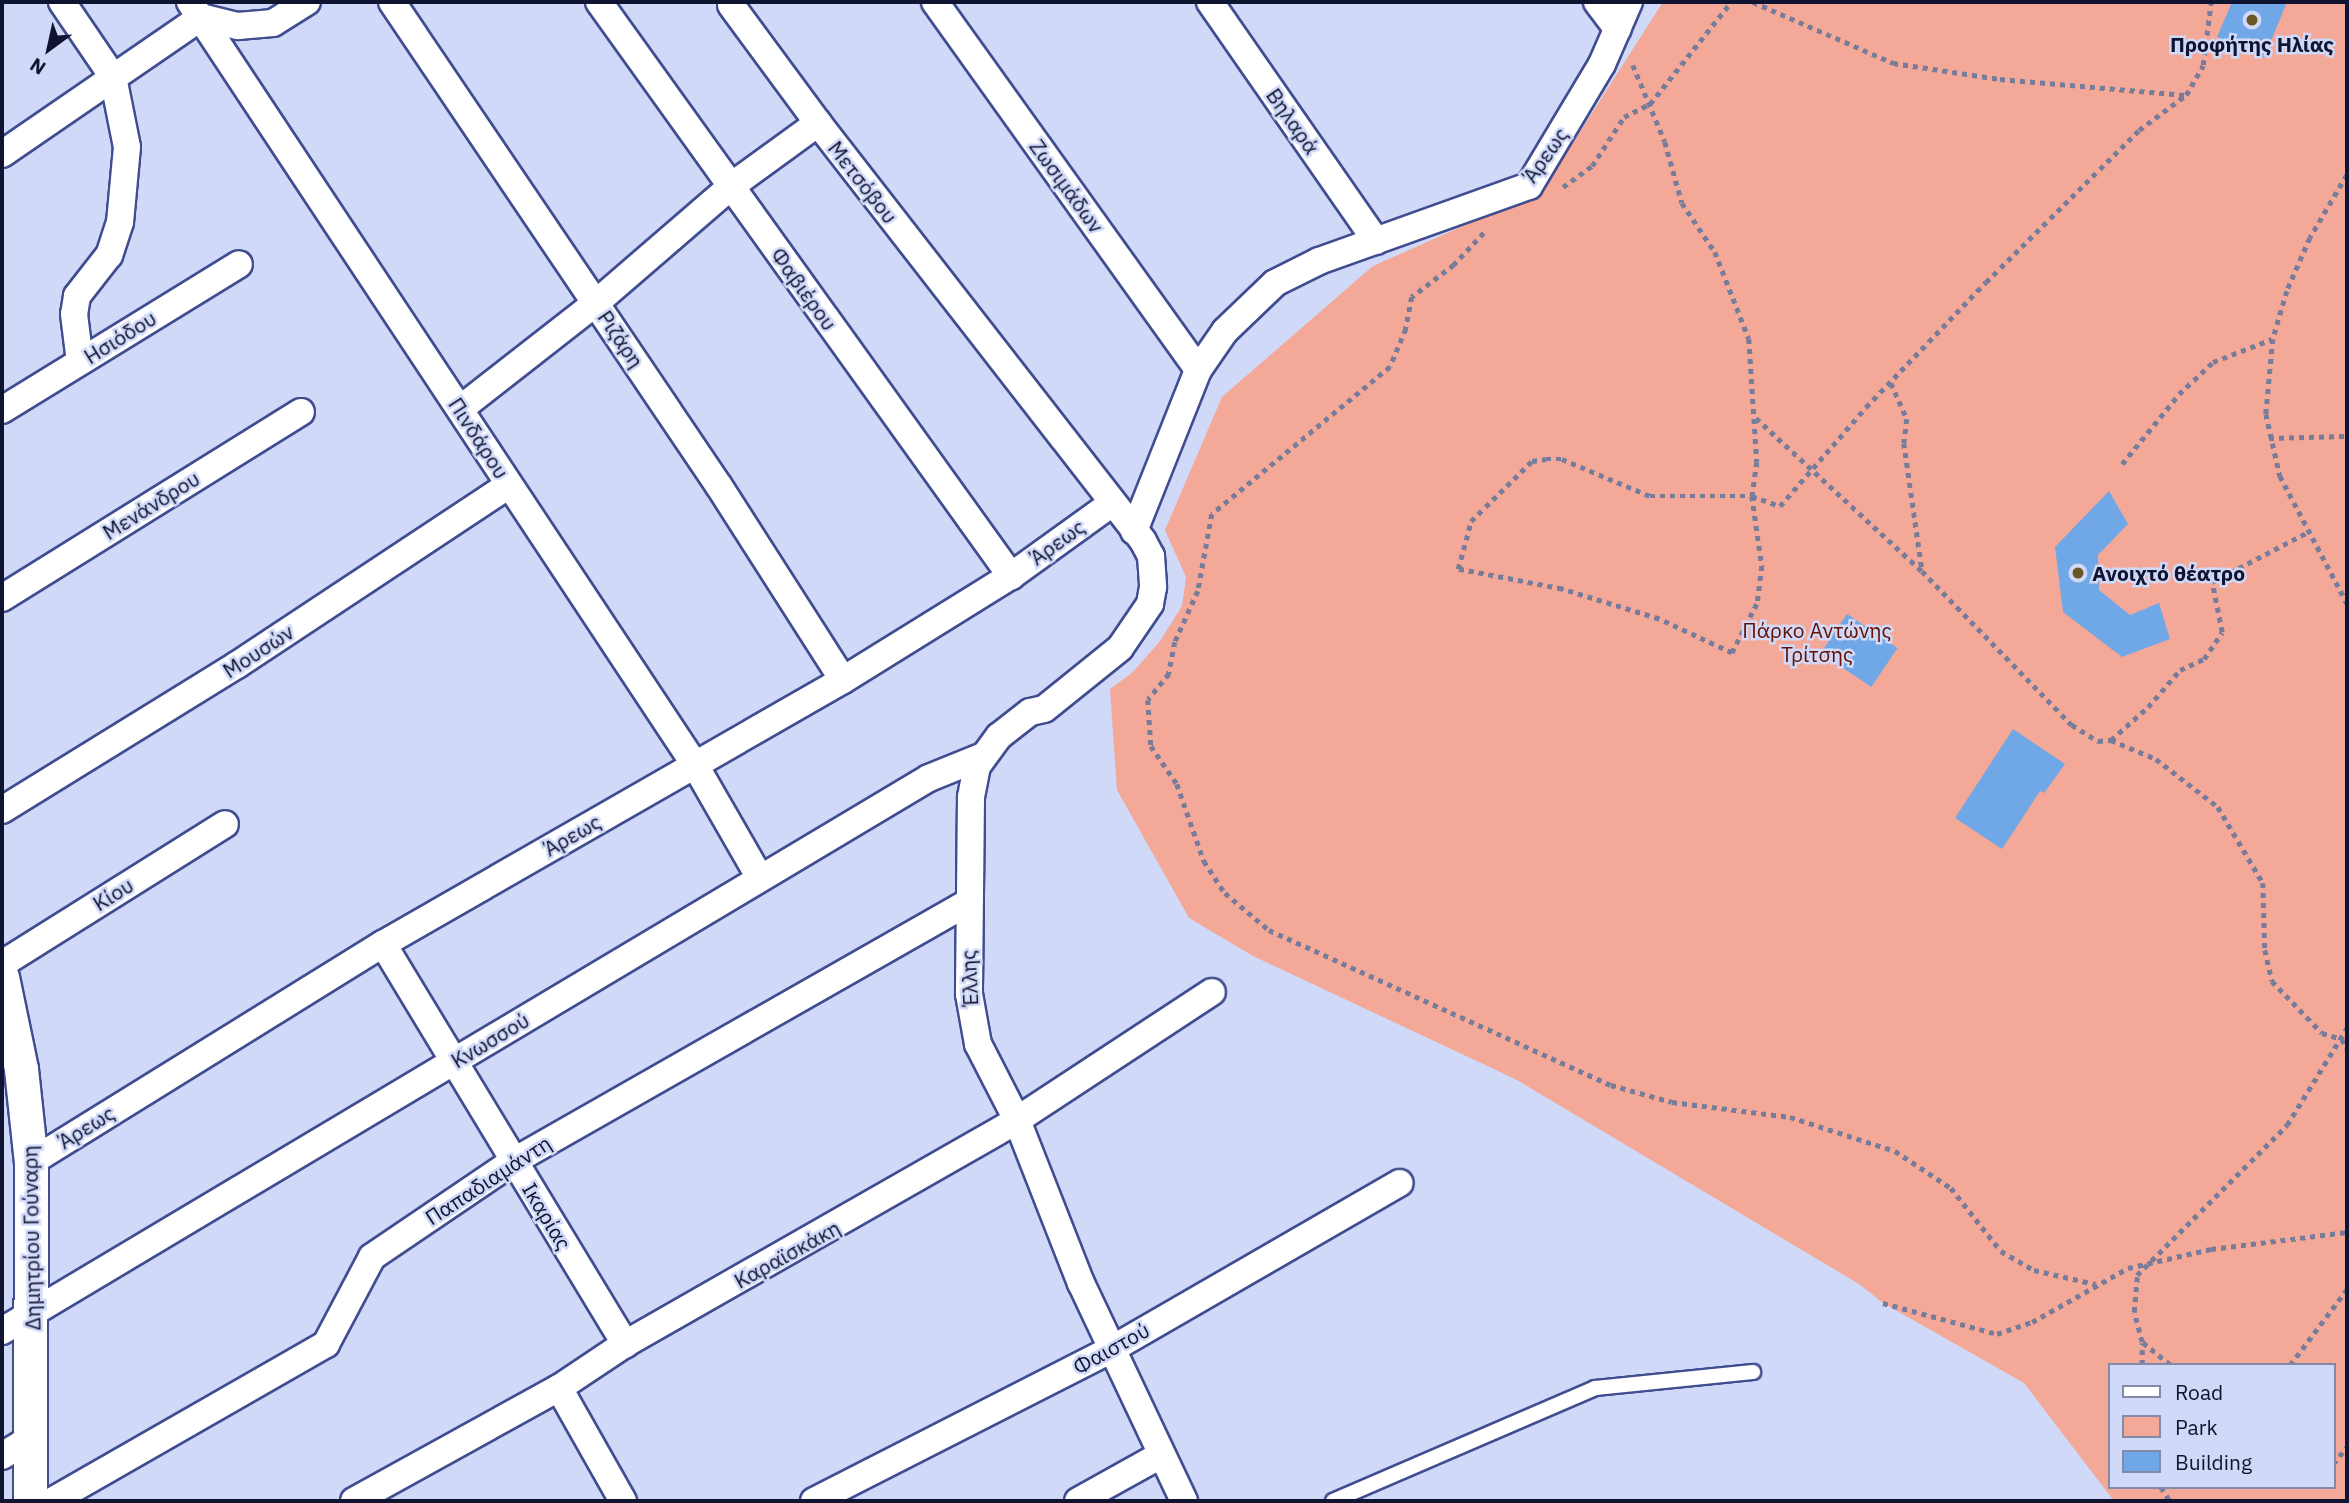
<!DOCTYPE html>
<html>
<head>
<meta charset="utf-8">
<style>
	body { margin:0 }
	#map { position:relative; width:2349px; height:1503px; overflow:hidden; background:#d1d9f8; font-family:"IBM Plex Sans",sans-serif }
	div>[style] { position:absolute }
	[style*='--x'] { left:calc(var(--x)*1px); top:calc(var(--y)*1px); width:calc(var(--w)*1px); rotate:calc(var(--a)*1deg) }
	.green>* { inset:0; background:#f4a897 }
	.building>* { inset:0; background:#70a7e6; transform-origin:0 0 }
	.path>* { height:4.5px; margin-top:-2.25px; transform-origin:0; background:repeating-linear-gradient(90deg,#767c9a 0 5px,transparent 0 10px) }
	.roads { filter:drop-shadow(2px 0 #404d90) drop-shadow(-2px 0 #404d90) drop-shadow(0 2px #404d90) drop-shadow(0 -2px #404d90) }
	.service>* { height:14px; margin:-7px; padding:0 7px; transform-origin:7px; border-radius:7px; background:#fff }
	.minor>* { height:26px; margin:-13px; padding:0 13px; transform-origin:13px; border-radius:13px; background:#fff }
	.tertiary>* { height:33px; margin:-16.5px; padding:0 16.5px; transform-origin:16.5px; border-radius:16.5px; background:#fff }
	.dots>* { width:19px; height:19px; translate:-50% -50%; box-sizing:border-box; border:4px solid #d1d9f8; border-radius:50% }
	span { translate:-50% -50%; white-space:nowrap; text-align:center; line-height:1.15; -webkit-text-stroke:5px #d1d9f8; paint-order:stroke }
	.poi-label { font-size:21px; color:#0f1430; font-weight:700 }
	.left { translate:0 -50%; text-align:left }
	.street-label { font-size:21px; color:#0f1430 }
	.park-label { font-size:21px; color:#621102 }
	.frame { position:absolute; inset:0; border:4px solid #0f1430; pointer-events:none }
	.legend { position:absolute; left:2108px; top:1363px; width:228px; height:126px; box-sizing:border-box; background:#d1d9f8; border:2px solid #838aa8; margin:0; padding:9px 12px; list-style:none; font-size:21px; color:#0f1430 }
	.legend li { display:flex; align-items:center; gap:14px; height:35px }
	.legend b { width:35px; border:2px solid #838aa8 }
	.north { position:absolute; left:14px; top:14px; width:70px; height:70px; -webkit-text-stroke:5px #d1d9f8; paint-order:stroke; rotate:213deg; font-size:19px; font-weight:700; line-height:28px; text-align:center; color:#0f1430 }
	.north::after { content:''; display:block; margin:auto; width:24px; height:32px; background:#0f1430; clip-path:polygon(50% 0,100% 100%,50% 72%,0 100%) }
</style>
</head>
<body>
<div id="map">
	<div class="green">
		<div style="clip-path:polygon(evenodd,1663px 2px,2347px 2px,2347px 1501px,2114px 1501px,2024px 1383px,1883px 1303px,1859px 1284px,1515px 1079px,1253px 956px,1189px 918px,1117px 790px,1110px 689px,1133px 672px,1160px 641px,1182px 606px,1186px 577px,1165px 530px,1222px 397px,1373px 266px,1542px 191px,1663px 2px,2109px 1365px,2333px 1365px,2333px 1487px,2109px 1487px,2109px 1365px)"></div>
	</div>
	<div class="building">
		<div style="clip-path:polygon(2232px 2px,2287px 2px,2264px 58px,2217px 37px)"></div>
		<div style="clip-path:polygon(2109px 491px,2128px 524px,2098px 555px,2099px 590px,2130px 615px,2159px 603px,2170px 639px,2122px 657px,2063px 612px,2055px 547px)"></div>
		<div style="left:1847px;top:614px;width:61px;height:47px;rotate:34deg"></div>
		<div style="clip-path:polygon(2013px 729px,2065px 764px,2044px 793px,2040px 791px,2002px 849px,1955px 818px)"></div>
	</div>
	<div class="path">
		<div style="--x:1753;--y:2;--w:153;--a:23.5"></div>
		<div style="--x:1893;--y:63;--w:108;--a:8.5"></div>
		<div style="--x:2000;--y:79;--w:186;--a:4.9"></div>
		<div style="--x:1633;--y:65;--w:83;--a:67.4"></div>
		<div style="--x:1665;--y:142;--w:63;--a:74.4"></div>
		<div style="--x:1682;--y:203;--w:59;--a:56"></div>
		<div style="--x:1715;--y:252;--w:93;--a:68.7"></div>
		<div style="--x:1749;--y:339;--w:123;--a:86.3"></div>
		<div style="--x:1757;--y:462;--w:34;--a:98"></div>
		<div style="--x:1752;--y:496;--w:71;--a:81.9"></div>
		<div style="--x:1762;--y:566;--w:38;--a:97"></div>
		<div style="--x:1757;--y:604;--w:55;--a:117"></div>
		<div style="--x:1732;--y:653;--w:81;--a:-155"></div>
		<div style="--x:1659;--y:619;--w:102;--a:-162.8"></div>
		<div style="--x:1562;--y:589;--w:106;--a:-169.1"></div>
		<div style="--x:1458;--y:569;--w:50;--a:-74.8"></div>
		<div style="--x:1471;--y:521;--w:86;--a:-44.5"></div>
		<div style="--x:1532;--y:461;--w:14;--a:-8"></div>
		<div style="--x:1546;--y:459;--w:16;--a:0"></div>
		<div style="--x:1562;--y:459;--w:95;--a:22.8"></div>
		<div style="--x:1650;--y:496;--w:102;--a:0"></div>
		<div style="--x:1752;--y:496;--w:30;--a:20"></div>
		<div style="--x:1780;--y:506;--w:131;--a:-49"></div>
		<div style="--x:1866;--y:407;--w:173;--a:-46.2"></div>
		<div style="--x:1986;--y:282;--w:216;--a:-44.8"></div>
		<div style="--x:2139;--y:130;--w:59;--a:-36.7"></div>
		<div style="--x:2186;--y:95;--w:34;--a:-60"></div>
		<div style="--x:2203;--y:65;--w:64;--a:-82.8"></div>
		<div style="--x:2347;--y:175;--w:73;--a:120.4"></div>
		<div style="--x:2310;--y:238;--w:58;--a:113.5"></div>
		<div style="--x:2287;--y:291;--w:50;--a:106.3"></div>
		<div style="--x:2273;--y:339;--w:75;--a:95.3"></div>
		<div style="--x:2266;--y:414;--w:64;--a:77.3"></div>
		<div style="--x:2280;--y:476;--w:144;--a:62.2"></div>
		<div style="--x:1563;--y:187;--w:36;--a:-36"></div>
		<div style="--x:1592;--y:166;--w:59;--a:-56.9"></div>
		<div style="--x:1624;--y:117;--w:29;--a:-27"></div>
		<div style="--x:1650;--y:104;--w:130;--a:-51.5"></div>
		<div style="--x:1484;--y:233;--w:44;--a:133.2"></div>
		<div style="--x:1454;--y:265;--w:53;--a:142.7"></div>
		<div style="--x:1412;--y:297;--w:33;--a:101"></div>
		<div style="--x:1406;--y:329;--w:41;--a:112.8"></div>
		<div style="--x:1390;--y:367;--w:231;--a:140.4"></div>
		<div style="--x:1212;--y:514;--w:78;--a:100.3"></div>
		<div style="--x:1198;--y:591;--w:56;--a:114.3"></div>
		<div style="--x:1175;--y:642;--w:33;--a:101"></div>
		<div style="--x:1169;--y:674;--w:33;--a:129"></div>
		<div style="--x:1148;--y:700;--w:46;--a:86.3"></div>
		<div style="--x:1151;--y:746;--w:46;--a:55.6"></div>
		<div style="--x:1177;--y:784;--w:82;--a:70.7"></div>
		<div style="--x:1204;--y:861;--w:38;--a:57"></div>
		<div style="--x:1225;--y:893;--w:57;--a:40.1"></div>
		<div style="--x:1269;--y:930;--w:375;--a:24.4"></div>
		<div style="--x:1611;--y:1085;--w:63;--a:15.6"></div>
		<div style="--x:1672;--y:1102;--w:119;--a:7.2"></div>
		<div style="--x:1790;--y:1117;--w:110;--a:17.9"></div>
		<div style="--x:1895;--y:1151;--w:67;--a:33.5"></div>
		<div style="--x:1951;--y:1188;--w:80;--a:51.6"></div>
		<div style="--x:2001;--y:1251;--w:38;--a:30"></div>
		<div style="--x:2034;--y:1270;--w:63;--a:12.9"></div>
		<div style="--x:1891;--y:383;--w:39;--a:66"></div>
		<div style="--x:1907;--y:419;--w:24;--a:97"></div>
		<div style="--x:1904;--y:443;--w:128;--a:81.9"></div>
		<div style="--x:1756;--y:418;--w:226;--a:42.7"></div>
		<div style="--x:1922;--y:571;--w:215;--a:45.8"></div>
		<div style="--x:2072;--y:725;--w:31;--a:32"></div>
		<div style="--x:2098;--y:741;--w:13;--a:-4"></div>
		<div style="--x:2111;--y:740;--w:50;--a:-41.7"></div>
		<div style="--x:2148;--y:707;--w:49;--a:-49.1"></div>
		<div style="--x:2180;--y:670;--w:26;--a:-25"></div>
		<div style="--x:2204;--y:659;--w:32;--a:-56"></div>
		<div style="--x:2222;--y:632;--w:51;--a:-101.3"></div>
		<div style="--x:2212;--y:582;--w:108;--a:-27.5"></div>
		<div style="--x:2269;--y:438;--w:78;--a:-1.5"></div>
		<div style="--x:2122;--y:464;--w:90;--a:-50.8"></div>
		<div style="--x:2179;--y:394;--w:47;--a:-43.3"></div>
		<div style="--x:2213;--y:362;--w:63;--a:-21.3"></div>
		<div style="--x:2111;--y:740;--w:49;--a:22.9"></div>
		<div style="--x:2156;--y:759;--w:78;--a:37.7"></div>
		<div style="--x:2218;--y:807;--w:88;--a:59.4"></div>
		<div style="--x:2263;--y:883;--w:67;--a:88.3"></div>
		<div style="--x:2265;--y:950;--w:32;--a:77"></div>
		<div style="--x:2272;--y:981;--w:72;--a:46.1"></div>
		<div style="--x:2322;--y:1033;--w:21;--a:17"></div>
		<div style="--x:2342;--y:1039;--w:11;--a:63"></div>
		<div style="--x:1883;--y:1303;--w:118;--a:15.2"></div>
		<div style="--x:1997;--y:1334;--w:37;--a:-19"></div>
		<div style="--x:2032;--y:1322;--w:110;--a:-29.4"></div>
		<div style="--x:2128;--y:1268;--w:85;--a:-12.9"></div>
		<div style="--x:2211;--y:1249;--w:137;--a:-7.1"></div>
		<div style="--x:2142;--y:1365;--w:22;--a:-90"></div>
		<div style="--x:2170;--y:1365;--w:36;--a:-141"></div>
		<div style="--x:2142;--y:1342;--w:31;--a:-105"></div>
		<div style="--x:2134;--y:1312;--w:37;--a:-85"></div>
		<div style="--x:2137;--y:1275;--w:212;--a:-45"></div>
		<div style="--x:2287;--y:1125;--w:114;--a:-58.3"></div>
		<div style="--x:2290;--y:1365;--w:95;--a:-53.1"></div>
		<div style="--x:2333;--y:1464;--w:22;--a:-51"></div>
		<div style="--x:2161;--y:1487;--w:17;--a:57"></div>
	</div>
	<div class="roads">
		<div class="service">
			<div style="--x:1333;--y:1501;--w:285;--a:-23.3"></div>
			<div style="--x:1595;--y:1388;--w:159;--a:-5.8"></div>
		</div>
		<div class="minor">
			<div style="--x:62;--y:2;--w:91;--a:55.8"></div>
			<div style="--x:113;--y:77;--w:71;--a:78.7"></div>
			<div style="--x:127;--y:147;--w:75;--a:95.3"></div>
			<div style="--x:120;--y:222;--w:35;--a:108"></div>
			<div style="--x:109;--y:255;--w:52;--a:128"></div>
			<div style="--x:77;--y:296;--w:18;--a:99"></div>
			<div style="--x:74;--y:314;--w:48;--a:82.9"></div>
			<div style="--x:190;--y:2;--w:915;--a:56.5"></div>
			<div style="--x:695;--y:765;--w:130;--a:60.1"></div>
			<div style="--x:392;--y:2;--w:584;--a:55.96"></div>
			<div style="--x:719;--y:486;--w:230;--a:57.4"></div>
			<div style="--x:599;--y:2;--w:707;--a:54.33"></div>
			<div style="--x:935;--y:2;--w:452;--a:54.4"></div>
			<div style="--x:1210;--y:2;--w:291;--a:55.2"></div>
			<div style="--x:1597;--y:2;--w:34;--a:53"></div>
			<div style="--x:731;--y:5;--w:147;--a:53.6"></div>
			<div style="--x:2;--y:154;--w:242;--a:-34.5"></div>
			<div style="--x:201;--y:17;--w:38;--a:14"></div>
			<div style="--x:238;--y:26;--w:35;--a:-5"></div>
			<div style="--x:273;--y:23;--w:40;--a:-32"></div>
			<div style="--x:460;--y:409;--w:174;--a:-38"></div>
			<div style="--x:597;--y:302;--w:176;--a:-40.8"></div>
			<div style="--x:730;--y:187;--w:109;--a:-36"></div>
			<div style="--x:818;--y:123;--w:529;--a:52.13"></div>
			<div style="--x:1143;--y:541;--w:17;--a:62"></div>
			<div style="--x:1151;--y:556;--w:31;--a:86"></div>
			<div style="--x:1153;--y:587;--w:17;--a:100"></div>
			<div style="--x:1150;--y:604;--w:53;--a:124.3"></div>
			<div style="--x:1120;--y:648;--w:97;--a:141.2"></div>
			<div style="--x:1044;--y:709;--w:14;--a:168"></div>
			<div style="--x:1030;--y:712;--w:39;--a:142"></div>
			<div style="--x:999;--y:736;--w:37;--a:126"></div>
			<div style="--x:977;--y:766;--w:32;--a:101"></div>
			<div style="--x:971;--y:797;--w:197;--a:90.6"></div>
			<div style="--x:969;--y:994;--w:51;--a:79.8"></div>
			<div style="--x:978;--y:1044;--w:85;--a:62.8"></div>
			<div style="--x:1017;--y:1120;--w:175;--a:68.6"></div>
			<div style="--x:1081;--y:1283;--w:241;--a:64.7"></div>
			<div style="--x:2;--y:410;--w:278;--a:-31.6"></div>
			<div style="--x:1134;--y:531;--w:173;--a:-68.3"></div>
			<div style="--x:1198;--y:370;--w:47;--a:-55.3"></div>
			<div style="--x:1225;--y:331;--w:69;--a:-43.8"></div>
			<div style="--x:1275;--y:283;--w:49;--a:-26.6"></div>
			<div style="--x:1319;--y:261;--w:223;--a:-19.7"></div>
			<div style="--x:1529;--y:186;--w:142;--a:-59.1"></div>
			<div style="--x:1602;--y:64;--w:68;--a:-66.5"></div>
			<div style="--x:2;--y:598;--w:352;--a:-31.9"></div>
			<div style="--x:2;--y:810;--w:276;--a:-31.7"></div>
			<div style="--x:237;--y:665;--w:326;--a:-33.5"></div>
			<div style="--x:383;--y:944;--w:468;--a:58.8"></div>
			<div style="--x:2;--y:964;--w:263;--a:-32.1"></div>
			<div style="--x:31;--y:1162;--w:414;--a:-31.8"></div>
			<div style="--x:383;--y:944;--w:530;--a:-29.85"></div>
			<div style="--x:843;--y:680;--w:198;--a:-31.8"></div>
			<div style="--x:1011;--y:576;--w:123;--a:-35.8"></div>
			<div style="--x:2;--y:1331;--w:1079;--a:-30.82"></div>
			<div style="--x:929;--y:778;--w:56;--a:-22"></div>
			<div style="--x:559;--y:1388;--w:130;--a:60.5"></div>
			<div style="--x:2;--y:1456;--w:36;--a:-32"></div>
			<div style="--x:52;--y:1501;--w:316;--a:-29.8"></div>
			<div style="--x:326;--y:1344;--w:98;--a:-62.1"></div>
			<div style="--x:372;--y:1257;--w:171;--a:-34.1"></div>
			<div style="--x:514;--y:1161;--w:521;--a:-29.66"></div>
			<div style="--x:354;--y:1501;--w:234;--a:-28.9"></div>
			<div style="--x:559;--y:1388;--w:79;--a:-33.7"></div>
			<div style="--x:625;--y:1344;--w:451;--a:-29.7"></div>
			<div style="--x:1017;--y:1120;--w:233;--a:-33.3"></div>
			<div style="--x:814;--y:1501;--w:335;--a:-27"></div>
			<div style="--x:1112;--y:1349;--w:332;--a:-30"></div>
			<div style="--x:1078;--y:1501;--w:93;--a:-29.1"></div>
		</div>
		<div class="tertiary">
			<div style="--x:2;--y:977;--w:94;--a:78.3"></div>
			<div style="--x:21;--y:1069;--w:94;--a:83.9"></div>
			<div style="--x:31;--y:1162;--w:339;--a:90.2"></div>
		</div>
	</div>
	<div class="dots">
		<div style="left:2252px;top:20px;background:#675825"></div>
		<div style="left:2078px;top:573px;background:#675825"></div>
	</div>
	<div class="poi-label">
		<span style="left:2252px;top:44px">Προφήτης Ηλίας</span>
		<span class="left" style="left:2092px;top:573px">Ανοιχτό θέατρο</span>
	</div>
	<div class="street-label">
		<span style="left:1293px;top:121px;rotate:55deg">Βηλαρά</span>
		<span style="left:1545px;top:155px;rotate:-55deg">Άρεως</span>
		<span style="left:863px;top:182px;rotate:52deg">Μετσόβου</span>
		<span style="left:1067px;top:186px;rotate:54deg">Ζωσιμάδων</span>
		<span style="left:804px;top:289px;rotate:54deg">Φαβιέρου</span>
		<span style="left:120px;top:337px;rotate:-32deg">Ησιόδου</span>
		<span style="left:621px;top:339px;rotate:56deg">Ριζάρη</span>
		<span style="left:479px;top:438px;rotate:57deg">Πινδάρου</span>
		<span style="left:151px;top:505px;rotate:-32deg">Μενάνδρου</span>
		<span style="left:1057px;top:542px;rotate:-36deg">Άρεως</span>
		<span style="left:258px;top:651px;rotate:-33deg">Μουσών</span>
		<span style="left:572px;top:835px;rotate:-30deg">Άρεως</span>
		<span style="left:113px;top:894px;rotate:-32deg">Κίου</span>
		<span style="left:969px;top:978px;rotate:-93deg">Έλλης</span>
		<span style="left:490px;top:1040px;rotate:-31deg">Κνωσσού</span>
		<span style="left:86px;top:1127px;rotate:-32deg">Άρεως</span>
		<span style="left:488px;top:1180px;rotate:-33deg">Παπαδιαμάντη</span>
		<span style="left:547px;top:1216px;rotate:59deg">Ικαρίας</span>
		<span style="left:31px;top:1238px;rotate:-91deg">Δημητρίου Γούναρη</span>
		<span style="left:787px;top:1254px;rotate:-29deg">Καραϊσκάκη</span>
		<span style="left:1111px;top:1348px;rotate:-29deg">Φαιστού</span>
	</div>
	<div class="park-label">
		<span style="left:1817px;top:642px">Πάρκο Αντώνης<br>Τρίτσης</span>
	</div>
	<div class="frame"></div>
	<ul class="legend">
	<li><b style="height:9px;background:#fff"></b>Road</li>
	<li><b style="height:19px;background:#f4a897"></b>Park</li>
	<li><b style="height:19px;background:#70a7e6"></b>Building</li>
	</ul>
	<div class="north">N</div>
</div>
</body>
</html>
